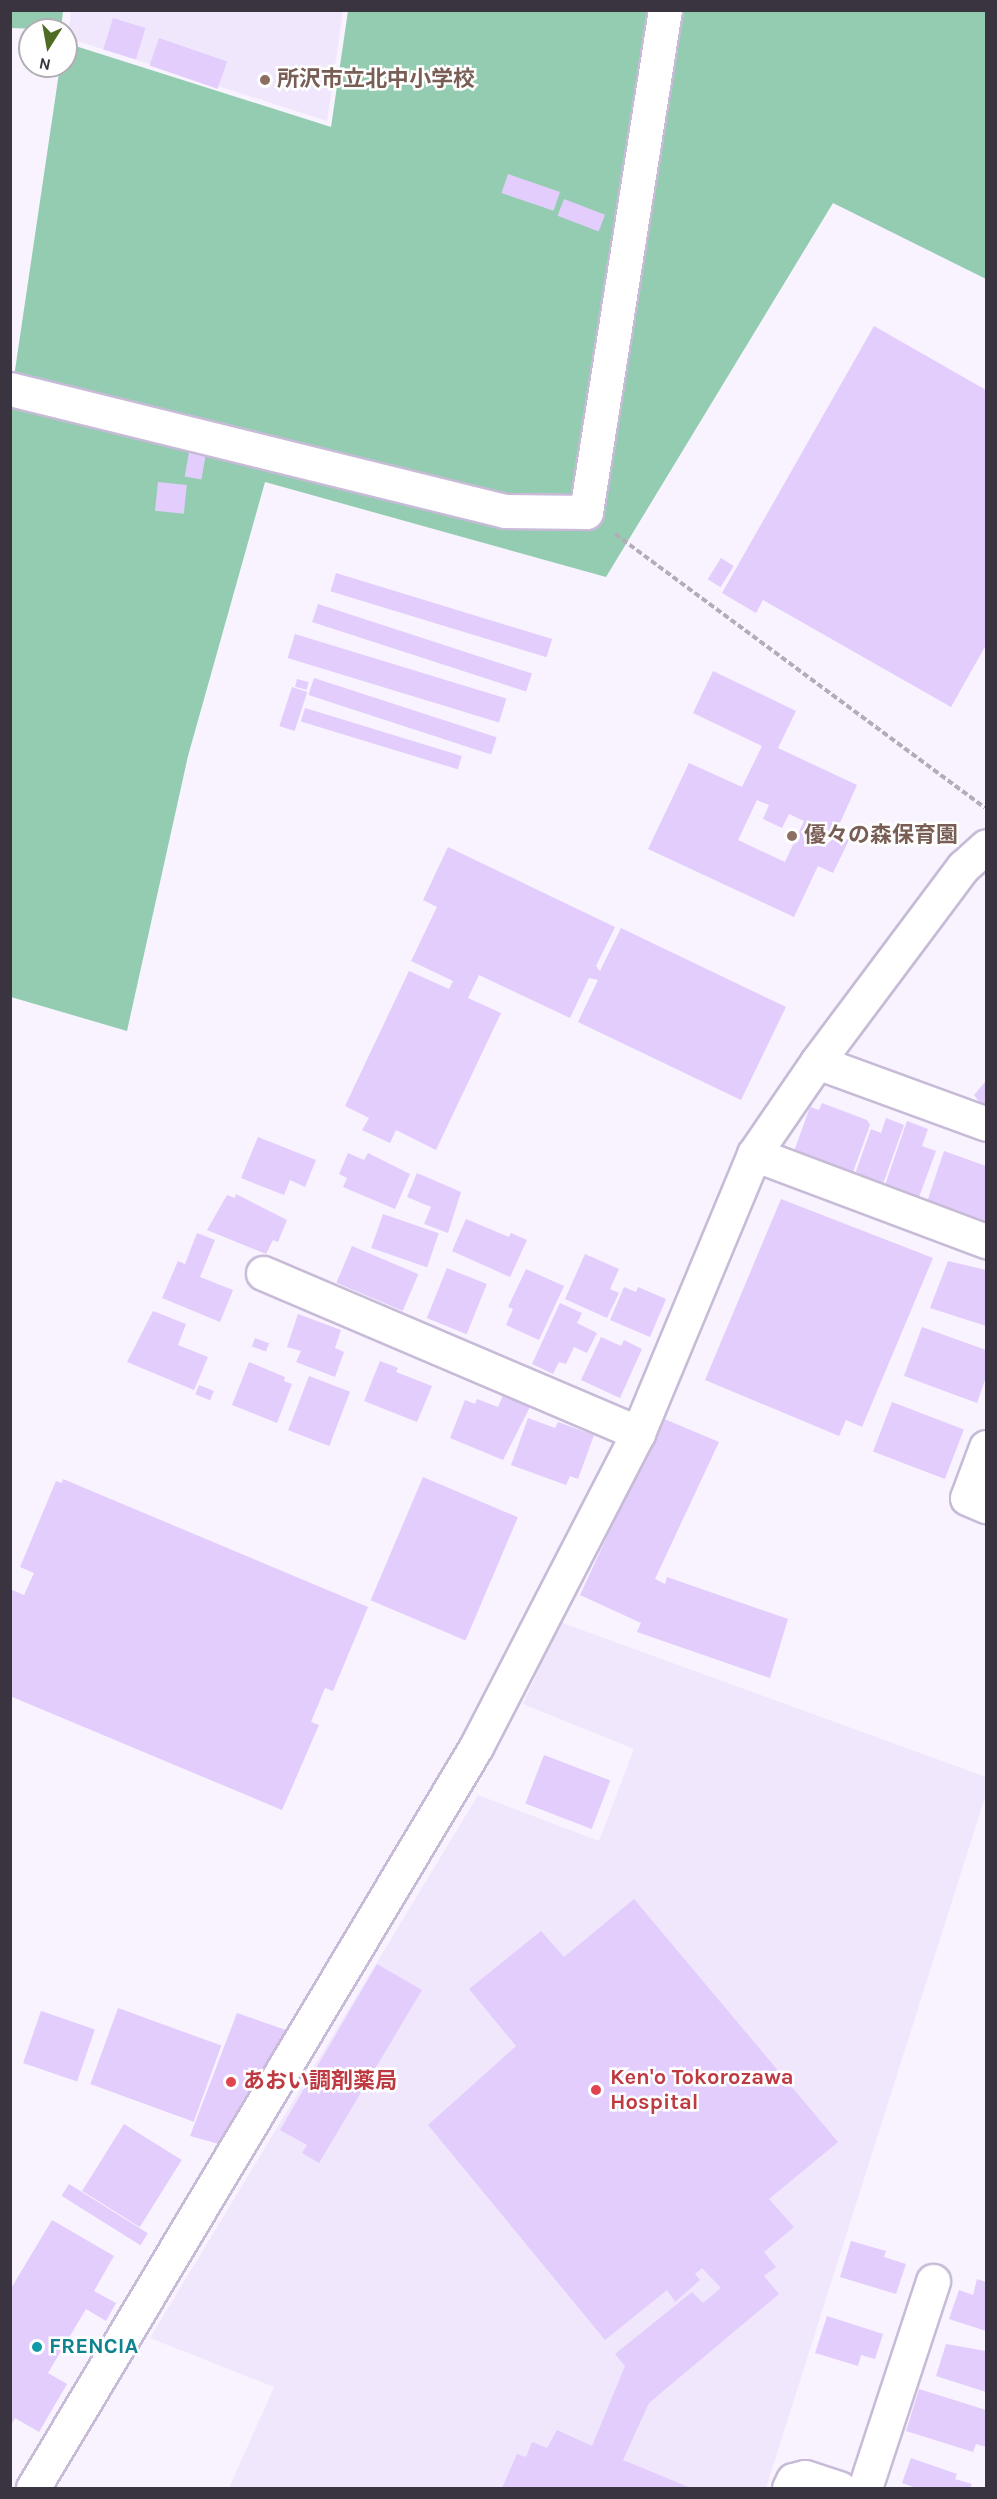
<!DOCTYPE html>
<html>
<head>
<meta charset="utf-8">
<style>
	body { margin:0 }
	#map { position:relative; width:997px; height:2499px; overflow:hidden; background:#f8f3ff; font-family:Karla,"Noto Sans JP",sans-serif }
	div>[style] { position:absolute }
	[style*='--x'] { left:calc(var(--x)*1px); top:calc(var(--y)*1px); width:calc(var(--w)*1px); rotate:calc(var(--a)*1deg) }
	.built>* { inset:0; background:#f0e7fd }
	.forest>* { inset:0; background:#94ccb1 }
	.building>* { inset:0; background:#e2cdfd; transform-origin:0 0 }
	.path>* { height:4px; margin-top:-2px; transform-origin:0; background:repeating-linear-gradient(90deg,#b2adb8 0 6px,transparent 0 9px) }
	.roads { filter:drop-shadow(2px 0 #c7bbd7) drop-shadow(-2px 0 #c7bbd7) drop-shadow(0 2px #c7bbd7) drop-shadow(0 -2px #c7bbd7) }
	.minor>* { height:33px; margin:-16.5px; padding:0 16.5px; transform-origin:16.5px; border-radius:16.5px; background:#fff }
	.tertiary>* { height:33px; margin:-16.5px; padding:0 16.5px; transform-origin:16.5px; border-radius:16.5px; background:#fff }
	.dots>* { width:16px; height:16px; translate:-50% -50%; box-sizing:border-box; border:3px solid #fff; border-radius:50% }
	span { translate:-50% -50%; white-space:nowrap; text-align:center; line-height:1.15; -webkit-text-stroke:5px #fff; paint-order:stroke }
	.education-label { font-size:22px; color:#785e54; font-weight:700 }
	.left { translate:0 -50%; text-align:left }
	.health-label { font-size:22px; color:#be3a42; font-weight:700 }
	.culture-label { font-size:22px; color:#0d838f; font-weight:700 }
	.frame { position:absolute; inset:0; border:12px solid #39343f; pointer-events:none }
	.north { position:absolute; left:18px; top:18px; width:60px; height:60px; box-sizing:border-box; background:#fff; border:2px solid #b0aeb2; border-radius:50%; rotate:191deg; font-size:16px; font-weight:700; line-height:24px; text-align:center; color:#39343f }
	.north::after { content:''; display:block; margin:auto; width:21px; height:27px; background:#4f6d22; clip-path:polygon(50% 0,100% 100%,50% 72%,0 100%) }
</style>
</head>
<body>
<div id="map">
	<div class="built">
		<div style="clip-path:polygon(71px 11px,343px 11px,327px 121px,68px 38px)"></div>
		<div style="clip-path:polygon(560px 1622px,986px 1777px,986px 1794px,766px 2488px,229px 2488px,274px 2387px,150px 2338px,478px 1795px,599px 1841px,634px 1749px,523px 1704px)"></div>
	</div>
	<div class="forest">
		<div style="clip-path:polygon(10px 11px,63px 11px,61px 30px,11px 28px)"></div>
		<div style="clip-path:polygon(348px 11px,986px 11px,986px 279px,833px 203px,606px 577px,265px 482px,188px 756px,127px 1031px,11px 997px,10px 404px,60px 66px,66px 66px,66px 43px,331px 127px)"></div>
	</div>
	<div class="building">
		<div style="left:113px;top:18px;width:34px;height:33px;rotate:17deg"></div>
		<div style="left:159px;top:38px;width:72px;height:29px;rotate:19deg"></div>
		<div style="left:508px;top:174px;width:55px;height:20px;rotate:19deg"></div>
		<div style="left:564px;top:199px;width:44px;height:18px;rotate:21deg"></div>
		<div style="clip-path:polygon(874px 326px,986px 390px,986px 645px,951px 707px,763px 600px,756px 613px,722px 593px)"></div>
		<div style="left:189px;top:452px;width:17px;height:25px;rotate:10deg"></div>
		<div style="left:158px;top:482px;width:29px;height:29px;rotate:6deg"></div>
		<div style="left:721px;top:558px;width:15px;height:25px;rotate:32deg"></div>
		<div style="left:336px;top:573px;width:226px;height:19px;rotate:17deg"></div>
		<div style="left:318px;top:604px;width:225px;height:19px;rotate:18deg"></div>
		<div style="left:295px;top:634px;width:221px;height:25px;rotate:17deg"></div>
		<div style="clip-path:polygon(evenodd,713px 671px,796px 711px,778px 748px,857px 785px,835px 834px,849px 840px,833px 873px,818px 866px,794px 917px,648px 849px,689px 763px,742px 787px,762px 746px,693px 713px,713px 671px,757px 800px,769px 805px,763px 819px,782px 828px,789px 814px,804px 821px,785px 862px,738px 840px,757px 800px)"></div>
		<div style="left:314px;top:678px;width:192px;height:18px;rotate:18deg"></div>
		<div style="left:297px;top:679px;width:12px;height:8px;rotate:14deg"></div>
		<div style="left:292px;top:687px;width:16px;height:41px;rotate:18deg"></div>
		<div style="left:305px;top:708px;width:164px;height:14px;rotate:17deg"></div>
		<div style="clip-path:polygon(448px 847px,615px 927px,596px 966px,600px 971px,621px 928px,786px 1007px,741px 1100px,578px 1022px,598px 980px,589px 978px,570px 1018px,479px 975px,468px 998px,501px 1013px,436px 1150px,396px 1130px,390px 1143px,362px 1130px,369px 1118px,345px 1106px,409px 971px,449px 989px,453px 981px,411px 961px,437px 907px,423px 900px)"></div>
		<div style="clip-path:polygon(986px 1081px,986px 1111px,974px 1095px)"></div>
		<div style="clip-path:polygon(822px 1103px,867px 1120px,870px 1125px,852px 1175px,793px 1154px,810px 1107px,819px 1110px)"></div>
		<div style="clip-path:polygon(886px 1118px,904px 1125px,883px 1184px,855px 1174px,871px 1129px,881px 1133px)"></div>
		<div style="clip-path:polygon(907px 1121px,928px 1129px,922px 1146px,936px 1151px,918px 1200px,884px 1188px)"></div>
		<div style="clip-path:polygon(258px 1137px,316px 1160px,305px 1187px,290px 1180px,284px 1195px,241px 1178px)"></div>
		<div style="clip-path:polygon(944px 1151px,986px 1166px,986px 1223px,927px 1202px)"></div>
		<div style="clip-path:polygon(348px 1153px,364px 1160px,368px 1153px,410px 1174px,395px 1209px,343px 1187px,347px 1178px,339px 1174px)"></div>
		<div style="clip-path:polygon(417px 1173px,461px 1192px,448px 1233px,424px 1224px,431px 1207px,407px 1197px)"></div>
		<div style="clip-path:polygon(236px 1194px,287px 1220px,278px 1242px,273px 1240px,266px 1254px,207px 1230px,227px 1195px,235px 1198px)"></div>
		<div style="clip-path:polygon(781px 1199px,933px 1258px,862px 1427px,846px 1420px,839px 1436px,705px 1380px)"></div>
		<div style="left:383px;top:1214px;width:59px;height:36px;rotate:19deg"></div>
		<div style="clip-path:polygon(466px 1219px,509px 1237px,511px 1233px,527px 1240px,510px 1277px,452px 1251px)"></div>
		<div style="clip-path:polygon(197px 1233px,215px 1240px,200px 1277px,233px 1290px,220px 1322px,162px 1298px,178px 1261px,185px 1264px)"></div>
		<div style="left:352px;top:1246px;width:72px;height:40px;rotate:23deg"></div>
		<div style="clip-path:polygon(585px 1254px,619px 1269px,610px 1289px,619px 1293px,607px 1318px,565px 1299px)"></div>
		<div style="clip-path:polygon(948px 1261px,986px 1270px,986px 1326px,930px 1308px)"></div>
		<div style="left:447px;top:1268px;width:43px;height:54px;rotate:22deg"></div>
		<div style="clip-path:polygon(526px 1269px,564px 1286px,539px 1340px,506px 1325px,513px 1309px,508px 1307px)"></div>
		<div style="clip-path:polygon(624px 1287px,636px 1292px,638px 1287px,666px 1299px,650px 1337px,610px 1320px)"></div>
		<div style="clip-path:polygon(560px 1303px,582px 1313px,577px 1323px,597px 1333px,587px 1353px,574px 1347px,566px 1364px,559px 1362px,553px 1374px,532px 1364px)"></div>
		<div style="clip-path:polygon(153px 1311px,186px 1324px,178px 1345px,208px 1357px,194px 1390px,127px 1362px)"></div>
		<div style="clip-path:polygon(298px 1314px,341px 1330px,335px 1348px,344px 1352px,335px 1377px,296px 1362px,301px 1351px,287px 1347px)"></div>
		<div style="clip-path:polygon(922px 1327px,986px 1350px,986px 1377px,977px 1403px,904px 1376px)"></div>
		<div style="clip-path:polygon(601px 1337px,621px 1346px,624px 1340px,642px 1349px,620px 1398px,581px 1380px)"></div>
		<div style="left:255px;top:1338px;width:15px;height:9px;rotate:20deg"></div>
		<div style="clip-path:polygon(380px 1361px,398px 1368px,396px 1372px,432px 1386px,417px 1422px,364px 1401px)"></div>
		<div style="clip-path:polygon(249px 1362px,285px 1377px,284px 1381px,292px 1384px,277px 1423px,232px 1405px)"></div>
		<div style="left:309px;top:1376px;width:44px;height:58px;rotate:21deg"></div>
		<div style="left:199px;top:1385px;width:16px;height:10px;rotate:22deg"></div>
		<div style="clip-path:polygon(504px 1393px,531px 1405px,503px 1460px,450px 1438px,465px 1400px,475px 1404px,477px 1399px,498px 1407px)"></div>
		<div style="left:892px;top:1402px;width:77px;height:53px;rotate:21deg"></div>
		<div style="clip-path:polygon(528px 1418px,555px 1428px,558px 1422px,594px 1435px,578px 1479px,570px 1476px,566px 1485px,511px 1465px)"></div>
		<div style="clip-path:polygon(662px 1418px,719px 1442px,655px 1579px,665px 1584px,667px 1577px,788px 1619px,770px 1678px,637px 1632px,641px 1623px,580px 1595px)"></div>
		<div style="left:423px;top:1477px;width:103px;height:134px;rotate:23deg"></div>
		<div style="clip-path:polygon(63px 1479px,368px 1607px,333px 1691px,325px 1688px,311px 1722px,319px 1725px,282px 1810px,10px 1696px,10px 1589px,24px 1595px,34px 1573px,20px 1567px,56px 1481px,62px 1483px)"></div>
		<div style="left:544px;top:1755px;width:71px;height:52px;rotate:21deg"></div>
		<div style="clip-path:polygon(634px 1899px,838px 2142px,769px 2199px,794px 2227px,764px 2252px,776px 2267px,764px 2276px,779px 2294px,649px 2403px,623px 2460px,691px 2488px,502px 2488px,517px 2454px,526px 2457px,532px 2442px,547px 2448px,557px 2430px,592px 2446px,625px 2366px,615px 2354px,692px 2292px,703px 2303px,721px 2288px,702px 2268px,695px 2274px,700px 2280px,675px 2302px,667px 2290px,605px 2340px,428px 2125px,516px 2046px,469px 1989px,541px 1931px,564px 1957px)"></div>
		<div style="clip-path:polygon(377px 1964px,422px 1990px,319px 2163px,302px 2153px,307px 2145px,280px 2130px)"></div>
		<div style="left:118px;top:2008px;width:110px;height:81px;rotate:20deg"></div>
		<div style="left:41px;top:2011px;width:57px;height:55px;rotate:19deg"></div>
		<div style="clip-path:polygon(237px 2013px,286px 2030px,219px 2144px,190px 2136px)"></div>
		<div style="left:124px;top:2124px;width:68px;height:79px;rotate:32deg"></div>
		<div style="left:69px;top:2184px;width:93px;height:14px;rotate:32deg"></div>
		<div style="clip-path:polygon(52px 2220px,114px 2256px,94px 2291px,116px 2303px,106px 2321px,86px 2309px,48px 2373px,67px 2384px,39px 2432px,15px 2418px,10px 2427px,10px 2290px)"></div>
		<div style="clip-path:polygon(851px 2241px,886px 2251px,884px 2257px,906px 2264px,896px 2294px,840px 2277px)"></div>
		<div style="clip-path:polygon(977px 2279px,986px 2282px,986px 2331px,949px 2319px,959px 2290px,973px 2295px)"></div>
		<div style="clip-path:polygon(827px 2316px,883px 2334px,875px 2359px,861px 2355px,858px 2366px,815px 2353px)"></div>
		<div style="clip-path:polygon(946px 2344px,986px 2351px,986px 2392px,936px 2376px)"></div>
		<div style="clip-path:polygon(919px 2389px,986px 2410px,986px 2447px,976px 2444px,973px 2452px,906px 2431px)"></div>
		<div style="clip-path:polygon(911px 2458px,957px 2474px,955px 2479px,972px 2484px,970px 2488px,916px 2488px,902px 2483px)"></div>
	</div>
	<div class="path">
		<div style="--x:615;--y:534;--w:460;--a:36.5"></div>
	</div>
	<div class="roads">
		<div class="minor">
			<div style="--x:10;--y:389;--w:510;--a:13.85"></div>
			<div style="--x:505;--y:511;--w:81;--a:0.7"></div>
			<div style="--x:586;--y:512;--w:508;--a:-81.06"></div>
			<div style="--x:754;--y:1154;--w:248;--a:20.6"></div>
			<div style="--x:263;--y:1273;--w:408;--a:23.1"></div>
			<div style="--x:986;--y:1447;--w:54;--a:110.4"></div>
			<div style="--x:967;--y:1498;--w:21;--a:23"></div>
			<div style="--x:33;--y:2488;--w:863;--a:-59.13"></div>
			<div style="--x:476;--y:1747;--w:353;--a:-62.7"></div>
			<div style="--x:638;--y:1433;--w:302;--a:-67.4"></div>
			<div style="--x:754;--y:1154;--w:112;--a:-55.6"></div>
			<div style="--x:817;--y:1062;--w:180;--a:20.1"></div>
			<div style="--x:789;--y:2488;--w:9;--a:-63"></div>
			<div style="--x:793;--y:2480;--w:12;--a:-14"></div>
			<div style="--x:805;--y:2477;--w:36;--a:18"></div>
			<div style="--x:865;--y:2488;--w:218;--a:-71.8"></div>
		</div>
		<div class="tertiary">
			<div style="--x:817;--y:1062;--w:244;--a:-53.2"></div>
			<div style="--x:963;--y:867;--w:31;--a:-42"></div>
		</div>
	</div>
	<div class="dots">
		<div style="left:265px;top:80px;background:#8d6e63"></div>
		<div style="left:792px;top:836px;background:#8d6e63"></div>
		<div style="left:231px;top:2082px;background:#e0444e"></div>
		<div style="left:596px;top:2090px;background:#e0444e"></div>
		<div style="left:37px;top:2347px;background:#0f9aa8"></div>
	</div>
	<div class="education-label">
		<span class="left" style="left:277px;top:80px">所沢市立北中小学校</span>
		<span class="left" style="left:804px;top:836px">優々の森保育園</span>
	</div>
	<div class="health-label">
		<span class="left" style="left:610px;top:2090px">Ken'o Tokorozawa<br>Hospital</span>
		<span class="left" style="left:243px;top:2082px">あおい調剤薬局</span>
	</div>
	<div class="culture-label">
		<span class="left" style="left:49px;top:2347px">FRENCIA</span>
	</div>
	<div class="frame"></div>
	<div class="north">N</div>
</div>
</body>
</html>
